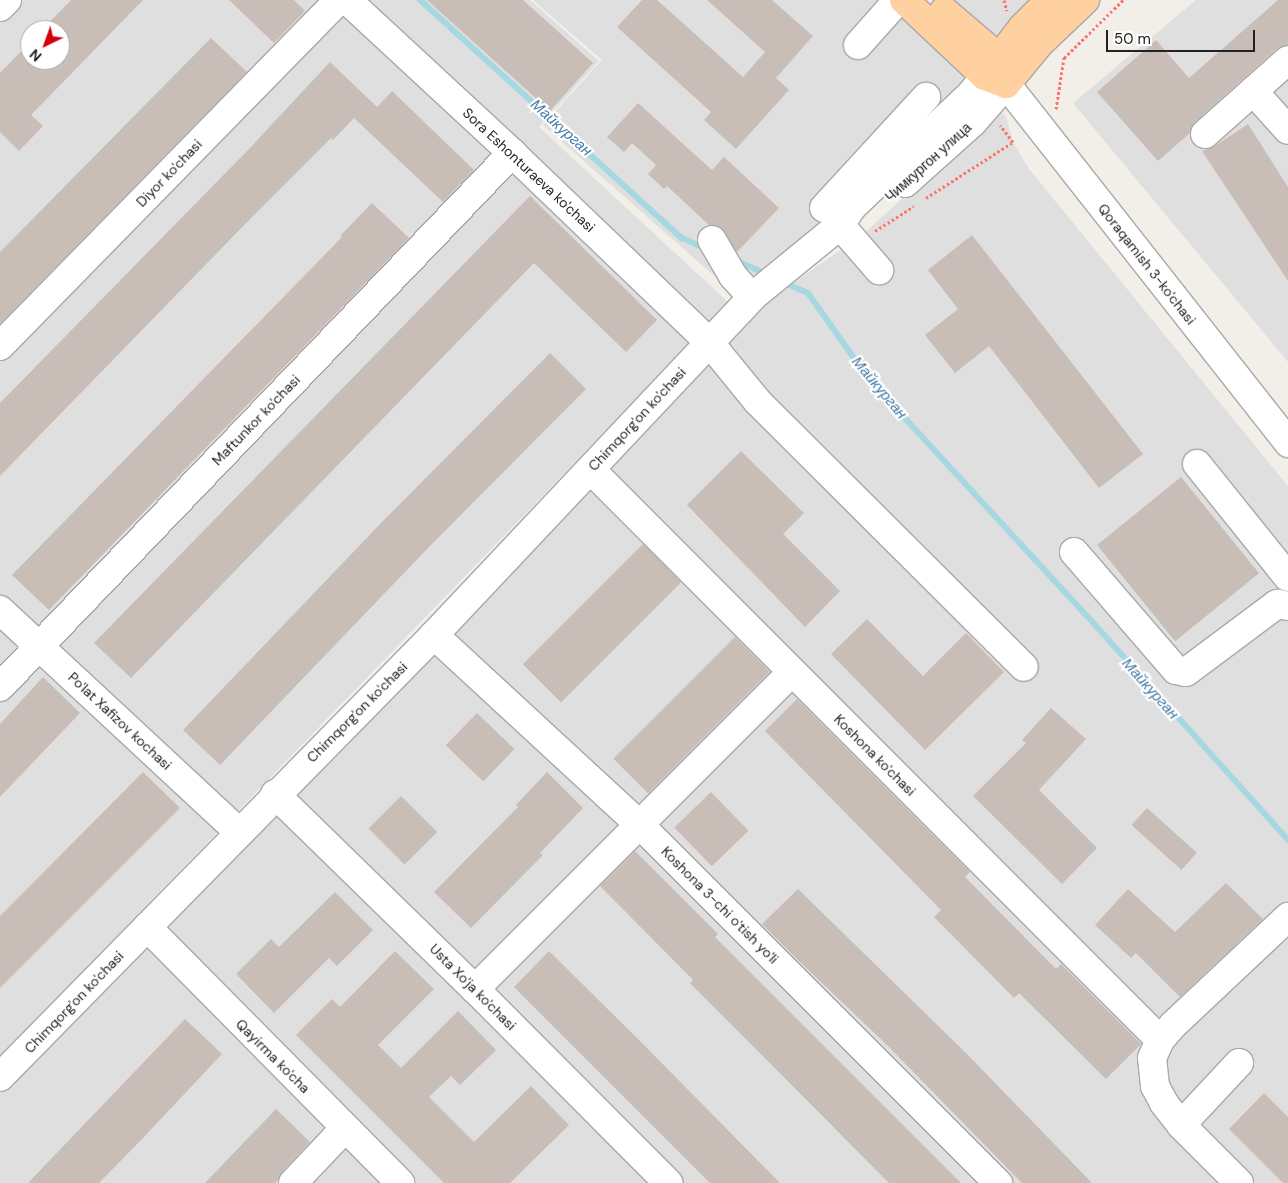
<!DOCTYPE html>
<html>
<head>
<meta charset="utf-8">
<style>
	body { margin:0 }
	#map { position:relative; width:1288px; height:1183px; overflow:hidden; background:#f2eee8; font-family:"DM Sans",sans-serif }
	div>[style] { position:absolute }
	[style*='--x'] { left:calc(var(--x)*1px); top:calc(var(--y)*1px); width:calc(var(--w)*1px); rotate:calc(var(--a)*1deg) }
	.residential>* { inset:0; background:#e0dfdf }
	.stream>* { height:6px; margin:-3px; padding:0 3px; transform-origin:3px; border-radius:3px; background:#a7d8e1 }
	.building>* { inset:0; background:#c8beb7; transform-origin:0 0 }
	.path>* { height:3px; margin-top:-1.5px; transform-origin:0; background:repeating-linear-gradient(90deg,#ff736c 0 2.5px,transparent 0 5px) }
	.roads { filter:drop-shadow(1px 0 #a9a9a9) drop-shadow(-1px 0 #a9a9a9) drop-shadow(0 1px #a9a9a9) drop-shadow(0 -1px #a9a9a9) }
	.minor>* { height:28px; margin:-14px; padding:0 14px; transform-origin:14px; border-radius:14px; background:#fff }
	.major>* { height:28px; margin:-14px; padding:0 14px; transform-origin:14px; border-radius:14px; background:#ffd1a0 }
	span { translate:-50% -50%; white-space:nowrap; text-align:center; line-height:1.15; -webkit-text-stroke:4.5px #fff; paint-order:stroke }
	.street-label { font-size:14px; color:#222 }
	.water-label { font-size:15px; color:#427aa7; font-style:italic }
	.north { position:absolute; left:20px; top:20px; width:50px; height:50px; box-sizing:border-box; background:#fff; border:1px solid #a7a7a7; border-radius:50%; rotate:222deg; font-size:14px; font-weight:700; line-height:20px; text-align:center; color:#222 }
	.north::after { content:''; display:block; margin:auto; width:18px; height:22px; background:#d3000c; clip-path:polygon(50% 0,100% 100%,50% 72%,0 100%) }
	.scale { position:absolute; left:1106px; top:30px; width:149px; height:22px; box-sizing:border-box; border:2px solid #222; border-top:0; padding-left:6px; font-size:15px; line-height:18px; white-space:nowrap; color:#222; -webkit-text-stroke:4px #fff; paint-order:stroke }
</style>
</head>
<body>
<div id="map">
	<div class="residential">
		<div style="clip-path:polygon(evenodd,0 0,530px 0,599px 61px,539px 127px,729px 303px,0 1057px,0 0,30px 30px,60px 30px,60px 60px,30px 60px,30px 30px)"></div>
		<div style="clip-path:polygon(533px 0,894px 0,973px 76px,850px 204px,736px 295px,543px 125px,602px 60px)"></div>
		<div style="clip-path:polygon(932px 0,1050px 0,999px 58px)"></div>
		<div style="clip-path:polygon(1196px 0,1288px 0,1288px 362px,1073px 103px)"></div>
		<div style="clip-path:polygon(999px 111px,1006px 116px,1013px 142px,1029px 169px,1288px 486px,1288px 1183px,0 1183px,0 1076px,756px 309px,862px 235px)"></div>
	</div>
	<div class="stream">
		<div style="--x:420;--y:0;--w:354;--a:42.3"></div>
		<div style="--x:682;--y:238;--w:27;--a:24"></div>
		<div style="--x:735;--y:260;--w:35;--a:24"></div>
		<div style="--x:783;--y:282;--w:27;--a:24"></div>
		<div style="--x:808;--y:293;--w:104;--a:54.8"></div>
		<div style="--x:868;--y:378;--w:325;--a:47.4"></div>
		<div style="--x:1088;--y:617;--w:300;--a:48.1"></div>
	</div>
	<div class="building">
		<div style="clip-path:polygon(71px 0,143px 0,31px 115px,43px 126px,19px 151px,0 132px,0 73px,30px 42px,30px 60px,60px 60px,60px 30px,42px 30px)"></div>
		<div style="clip-path:polygon(229px 0,294px 0,305px 11px,274px 43px)"></div>
		<div style="clip-path:polygon(427px 0,523px 0,593px 63px,550px 111px)"></div>
		<div style="clip-path:polygon(642px 0,657px 0,743px 77px,765px 52px,707px 0,772px 0,813px 36px,776px 78px,789px 90px,736px 149px,704px 120px,711px 112px,617px 27px)"></div>
		<div style="clip-path:polygon(1278px 0,1288px 0,1288px 45px,1278px 48px,1243px 79px,1195px 122px,1190px 133px,1158px 161px,1097px 92px,1156px 40px,1189px 78px)"></div>
		<div style="clip-path:polygon(211px 38px,247px 72px,0 324px,0 252px)"></div>
		<div style="clip-path:polygon(330px 62px,377px 107px,392px 91px,474px 170px,443px 202px,354px 118px,333px 140px,331px 138px,252px 217px,0 476px,0 403px,248px 150px)"></div>
		<div style="clip-path:polygon(638px 103px,712px 170px,724px 157px,779px 208px,737px 252px,720px 227px,709px 225px,667px 186px,664px 189px,648px 174px,656px 165px,632px 143px,624px 152px,607px 137px)"></div>
		<div style="clip-path:polygon(1248px 124px,1288px 187px,1288px 281px,1202px 151px,1215px 146px)"></div>
		<div style="clip-path:polygon(530px 196px,657px 320px,626px 352px,534px 263px,131px 678px,94px 643px)"></div>
		<div style="clip-path:polygon(372px 203px,409px 238px,49px 610px,12px 575px,342px 237px,341px 235px)"></div>
		<div style="clip-path:polygon(972px 235px,1143px 454px,1099px 488px,989px 346px,955px 373px,925px 335px,958px 309px,928px 270px)"></div>
		<div style="clip-path:polygon(550px 353px,586px 389px,428px 548px,220px 765px,183px 730px,382px 522px)"></div>
		<div style="clip-path:polygon(741px 451px,804px 513px,783px 534px,840px 591px,805px 627px,687px 505px)"></div>
		<div style="left:1181px;top:477px;width:124px;height:108px;rotate:51deg"></div>
		<div style="left:643px;top:544px;width:54px;height:170px;rotate:45deg"></div>
		<div style="clip-path:polygon(867px 619px,923px 676px,966px 633px,1004px 672px,925px 750px,831px 654px)"></div>
		<div style="left:735px;top:637px;width:49px;height:172px;rotate:45deg"></div>
		<div style="clip-path:polygon(43px 677px,80px 713px,0 797px,0 724px)"></div>
		<div style="clip-path:polygon(797px 699px,970px 872px,965px 877px,1056px 969px,1061px 964px,1141px 1044px,1106px 1079px,1019px 993px,1014px 998px,934px 917px,941px 910px,765px 731px)"></div>
		<div style="clip-path:polygon(1051px 708px,1086px 739px,1039px 790px,1097px 848px,1062px 884px,973px 796px,1026px 743px,1022px 740px)"></div>
		<div style="left:477px;top:713px;width:52px;height:45px;rotate:44deg"></div>
		<div style="clip-path:polygon(143px 772px,180px 808px,0 988px,0 916px)"></div>
		<div style="clip-path:polygon(547px 772px,583px 808px,540px 853px,543px 855px,471px 928px,434px 892px,518px 807px,516px 805px)"></div>
		<div style="left:711px;top:792px;width:54px;height:51px;rotate:46deg"></div>
		<div style="left:401px;top:796px;width:51px;height:46px;rotate:45deg"></div>
		<div style="left:1147px;top:808px;width:67px;height:23px;rotate:42deg"></div>
		<div style="clip-path:polygon(635px 851px,718px 934px,715px 937px,961px 1183px,889px 1183px,690px 983px,693px 980px,600px 886px)"></div>
		<div style="clip-path:polygon(1226px 883px,1263px 919px,1180px 997px,1136px 953px,1131px 958px,1095px 925px,1128px 889px,1175px 932px)"></div>
		<div style="clip-path:polygon(798px 889px,967px 1054px,1092px 1183px,1022px 1183px,887px 1045px,801px 963px,762px 924px)"></div>
		<div style="clip-path:polygon(335px 892px,373px 930px,337px 966px,329px 958px,274px 1013px,236px 974px,271px 939px,279px 947px)"></div>
		<div style="clip-path:polygon(395px 951px,434px 989px,378px 1045px,401px 1068px,458px 1011px,496px 1050px,460px 1085px,451px 1076px,429px 1097px,474px 1142px,531px 1086px,569px 1125px,510px 1183px,444px 1183px,296px 1035px,332px 999px,340px 1007px)"></div>
		<div style="clip-path:polygon(549px 951px,639px 1040px,780px 1183px,710px 1183px,514px 987px)"></div>
		<div style="clip-path:polygon(185px 1019px,222px 1054px,143px 1138px,99px 1183px,28px 1183px)"></div>
		<div style="clip-path:polygon(1264px 1093px,1288px 1117px,1288px 1183px,1283px 1183px,1229px 1129px)"></div>
		<div style="clip-path:polygon(276px 1109px,310px 1142px,282px 1172px,276px 1183px,205px 1183px)"></div>
	</div>
	<div class="path">
		<div style="--x:1004;--y:0;--w:11;--a:75"></div>
		<div style="--x:1056;--y:109;--w:52;--a:-81.1"></div>
		<div style="--x:1064;--y:58;--w:83;--a:-44.5"></div>
		<div style="--x:926;--y:198;--w:103;--a:-32.8"></div>
		<div style="--x:1013;--y:142;--w:21;--a:-127"></div>
		<div style="--x:875;--y:231;--w:46;--a:-32.7"></div>
	</div>
	<div class="roads">
		<div class="minor">
			<div style="--x:347;--y:0;--w:225;--a:42.8"></div>
			<div style="--x:512;--y:153;--w:273;--a:43.8"></div>
			<div style="--x:709;--y:342;--w:77;--a:50.8"></div>
			<div style="--x:758;--y:402;--w:375;--a:44.9"></div>
			<div style="--x:0;--y:7;--w:10;--a:-45"></div>
			<div style="--x:858;--y:45;--w:60;--a:-48.4"></div>
			<div style="--x:1253;--y:91;--w:52;--a:48.1"></div>
			<div style="--x:1205;--y:134;--w:111;--a:-41.7"></div>
			<div style="--x:905;--y:183;--w:91;--a:-41.9"></div>
			<div style="--x:973;--y:122;--w:50;--a:-49"></div>
			<div style="--x:1006;--y:84;--w:457;--a:51.8"></div>
			<div style="--x:824;--y:208;--w:151;--a:-47.4"></div>
			<div style="--x:840;--y:225;--w:60;--a:49.1"></div>
			<div style="--x:712;--y:240;--w:42;--a:59.7"></div>
			<div style="--x:733;--y:276;--w:28;--a:48"></div>
			<div style="--x:0;--y:346;--w:484;--a:-45.6"></div>
			<div style="--x:1197;--y:464;--w:145;--a:51.2"></div>
			<div style="--x:591;--y:470;--w:805;--a:45.05"></div>
			<div style="--x:1074;--y:552;--w:156;--a:49.2"></div>
			<div style="--x:1176;--y:670;--w:10;--a:11"></div>
			<div style="--x:1186;--y:672;--w:114;--a:-36.8"></div>
			<div style="--x:1277;--y:604;--w:11;--a:10"></div>
			<div style="--x:0;--y:610;--w:326;--a:42.9"></div>
			<div style="--x:434;--y:635;--w:279;--a:42.7"></div>
			<div style="--x:639;--y:824;--w:508;--a:45"></div>
			<div style="--x:0;--y:687;--w:740;--a:-46.2"></div>
			<div style="--x:275;--y:794;--w:279;--a:44.3"></div>
			<div style="--x:475;--y:989;--w:274;--a:45.1"></div>
			<div style="--x:147;--y:927;--w:360;--a:45.3"></div>
			<div style="--x:475;--y:989;--w:448;--a:-45"></div>
			<div style="--x:0;--y:1077;--w:619;--a:-45.52"></div>
			<div style="--x:434;--y:635;--w:464;--a:-46.7"></div>
			<div style="--x:752;--y:297;--w:114;--a:-39.3"></div>
			<div style="--x:840;--y:225;--w:23;--a:-56"></div>
			<div style="--x:853;--y:206;--w:164;--a:-43.5"></div>
			<div style="--x:972;--y:93;--w:21;--a:-53"></div>
			<div style="--x:1181;--y:1125;--w:85;--a:-46.9"></div>
			<div style="--x:293;--y:1183;--w:76;--a:-46.6"></div>
			<div style="--x:1239;--y:1183;--w:82;--a:-135"></div>
			<div style="--x:1181;--y:1125;--w:28;--a:-128"></div>
			<div style="--x:1164;--y:1103;--w:19;--a:-118"></div>
			<div style="--x:1155;--y:1086;--w:28;--a:-96"></div>
			<div style="--x:1152;--y:1058;--w:20;--a:-66"></div>
			<div style="--x:1160;--y:1040;--w:20;--a:-49"></div>
			<div style="--x:1173;--y:1025;--w:158;--a:-43.2"></div>
		</div>
		<div class="major">
			<div style="--x:904;--y:0;--w:111;--a:43.2"></div>
			<div style="--x:985;--y:76;--w:22;--a:21"></div>
			<div style="--x:944;--y:11;--w:72;--a:40.5"></div>
			<div style="--x:999;--y:58;--w:27;--a:75"></div>
			<div style="--x:989;--y:71;--w:54;--a:-52.5"></div>
			<div style="--x:1022;--y:28;--w:40;--a:-45"></div>
			<div style="--x:1006;--y:84;--w:52;--a:-50.5"></div>
			<div style="--x:1039;--y:44;--w:64;--a:-43.7"></div>
		</div>
	</div>
	<div class="street-label">
		<span style="left:928px;top:162px;rotate:-42deg">Чимкургон улица</span>
		<span style="left:529px;top:170px;rotate:43deg">Sora Eshonturaeva ko'chasi</span>
		<span style="left:169px;top:173px;rotate:-46deg">Diyor ko'chasi</span>
		<span style="left:1147px;top:264px;rotate:52deg">Qoraqamish 3-ko'chasi</span>
		<span style="left:637px;top:419px;rotate:-47deg">Chimqorg'on ko'chasi</span>
		<span style="left:256px;top:420px;rotate:-46deg">Maftunkor ko'chasi</span>
		<span style="left:357px;top:712px;rotate:-45deg">Chimqorg'on ko'chasi</span>
		<span style="left:120px;top:721px;rotate:43deg">Po'lat Xafizov kochasi</span>
		<span style="left:875px;top:755px;rotate:45deg">Koshona ko'chasi</span>
		<span style="left:720px;top:905px;rotate:45deg">Koshona 3-chi o'tish yo'li</span>
		<span style="left:473px;top:987px;rotate:45deg">Usta Xo'ja ko'chasi</span>
		<span style="left:74px;top:1002px;rotate:-46deg">Chimqorg'on ko'chasi</span>
		<span style="left:273px;top:1056px;rotate:45deg">Qayirma ko'cha</span>
	</div>
	<div class="water-label">
		<span style="left:561px;top:128px;rotate:42deg">Майкурган</span>
		<span style="left:879px;top:388px;rotate:50deg">Майкурган</span>
		<span style="left:1150px;top:689px;rotate:48deg">Майкурган</span>
	</div>
	<div class="north">N</div>
	<div class="scale">50 m</div>
</div>
</body>
</html>
